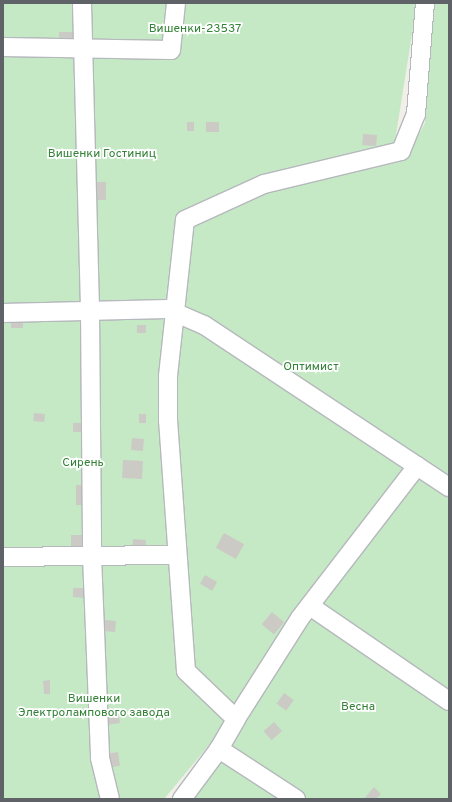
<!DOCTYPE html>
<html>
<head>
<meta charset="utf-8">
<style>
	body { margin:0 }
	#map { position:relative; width:452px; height:802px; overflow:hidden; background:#f1efe8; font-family:Overpass,sans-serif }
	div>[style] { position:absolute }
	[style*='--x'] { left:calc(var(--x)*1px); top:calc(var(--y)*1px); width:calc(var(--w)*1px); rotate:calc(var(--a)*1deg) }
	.green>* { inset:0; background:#c5e8c5 }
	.building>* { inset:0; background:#cccac5; transform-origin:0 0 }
	.roads { filter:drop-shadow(1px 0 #b5b8bc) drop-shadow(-1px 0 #b5b8bc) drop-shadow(0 1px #b5b8bc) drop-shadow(0 -1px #b5b8bc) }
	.minor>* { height:18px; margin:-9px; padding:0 9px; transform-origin:9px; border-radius:9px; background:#fff }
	span { translate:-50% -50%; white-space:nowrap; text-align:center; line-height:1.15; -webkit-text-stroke:3.5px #fff; paint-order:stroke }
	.park-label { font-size:12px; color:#348238 }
	.frame { position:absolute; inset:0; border:4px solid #5f6368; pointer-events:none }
</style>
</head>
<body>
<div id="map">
	<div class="green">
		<div style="clip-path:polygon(3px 3px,417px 3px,394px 147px,180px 215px,167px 302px,3px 308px)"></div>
		<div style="clip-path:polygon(433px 3px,449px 3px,449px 478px,417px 457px,235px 709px,194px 668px,172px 382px,191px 223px,265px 192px,404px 161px,425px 123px)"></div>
		<div style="clip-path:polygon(166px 315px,162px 389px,167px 550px,3px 549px,3px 317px)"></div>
		<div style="clip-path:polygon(419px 473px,449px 494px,449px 799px,190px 799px,312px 614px)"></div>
		<div style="clip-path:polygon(168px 560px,180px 676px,229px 721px,164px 799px,3px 799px,3px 562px)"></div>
	</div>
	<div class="building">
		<div style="left:59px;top:32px;width:17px;height:10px"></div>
		<div style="left:187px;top:122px;width:7px;height:9px"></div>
		<div style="left:206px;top:122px;width:13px;height:10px"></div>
		<div style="left:363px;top:134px;width:14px;height:11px;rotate:4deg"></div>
		<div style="left:94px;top:182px;width:12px;height:18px"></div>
		<div style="left:11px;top:320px;width:12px;height:8px"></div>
		<div style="left:137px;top:325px;width:9px;height:8px"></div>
		<div style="left:34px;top:413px;width:11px;height:8px;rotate:5deg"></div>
		<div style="left:139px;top:414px;width:7px;height:9px"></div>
		<div style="left:73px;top:423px;width:12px;height:9px"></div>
		<div style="left:132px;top:438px;width:12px;height:12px;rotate:5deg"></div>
		<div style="left:123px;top:460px;width:20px;height:18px;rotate:3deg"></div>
		<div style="left:76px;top:485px;width:9px;height:20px"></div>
		<div style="left:224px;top:533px;width:23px;height:17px;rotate:29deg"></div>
		<div style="left:71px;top:535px;width:13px;height:11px"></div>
		<div style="left:133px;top:539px;width:13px;height:10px;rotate:4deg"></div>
		<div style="left:205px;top:575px;width:14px;height:10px;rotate:30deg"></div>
		<div style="clip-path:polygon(73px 588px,87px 588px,86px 598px,73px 597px)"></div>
		<div style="left:272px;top:612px;width:16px;height:16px;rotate:40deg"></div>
		<div style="left:105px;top:620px;width:11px;height:11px;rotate:5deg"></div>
		<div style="clip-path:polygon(50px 680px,50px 694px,44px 694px,43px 681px)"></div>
		<div style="left:284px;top:693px;width:12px;height:13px;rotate:35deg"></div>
		<div style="clip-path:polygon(118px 712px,120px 723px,105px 725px,104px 713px)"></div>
		<div style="left:274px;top:722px;width:12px;height:14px;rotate:48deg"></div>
		<div style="left:118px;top:752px;width:14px;height:10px;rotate:82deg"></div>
		<div style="clip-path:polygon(374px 787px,381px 794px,376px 799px,364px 799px)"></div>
	</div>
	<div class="roads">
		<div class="minor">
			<div style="--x:82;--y:3;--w:308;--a:88.5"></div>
			<div style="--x:90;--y:311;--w:245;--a:89.5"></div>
			<div style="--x:92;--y:556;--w:202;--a:87.7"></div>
			<div style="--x:100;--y:758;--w:42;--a:76.3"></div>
			<div style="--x:3;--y:47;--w:168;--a:1"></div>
			<div style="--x:171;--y:50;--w:47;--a:-83.9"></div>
			<div style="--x:3;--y:313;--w:164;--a:-1.4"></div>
			<div style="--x:167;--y:309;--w:40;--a:23.4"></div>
			<div style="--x:204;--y:325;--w:294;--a:33.5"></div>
			<div style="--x:3;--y:557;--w:174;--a:-0.7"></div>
			<div style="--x:310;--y:606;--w:168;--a:34.4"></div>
			<div style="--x:236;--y:719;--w:120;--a:-57.6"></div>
			<div style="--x:300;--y:618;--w:192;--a:-52.4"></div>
			<div style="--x:182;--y:799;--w:62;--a:-53.5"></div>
			<div style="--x:296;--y:799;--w:92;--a:-147"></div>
			<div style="--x:219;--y:749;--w:34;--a:-60"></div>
			<div style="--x:236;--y:719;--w:69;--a:-136.2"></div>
			<div style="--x:186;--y:671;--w:251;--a:-94.1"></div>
			<div style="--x:168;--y:421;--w:45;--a:-90"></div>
			<div style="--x:168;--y:376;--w:157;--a:-83.8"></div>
			<div style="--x:185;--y:220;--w:87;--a:-24.5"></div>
			<div style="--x:264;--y:184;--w:141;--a:-13.5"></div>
			<div style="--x:401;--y:151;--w:40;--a:-68"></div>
			<div style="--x:416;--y:114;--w:111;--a:-85.4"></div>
		</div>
	</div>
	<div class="park-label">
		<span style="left:195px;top:30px">Вишенки-23537</span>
		<span style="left:102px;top:155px">Вишенки Гостиниц</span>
		<span style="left:311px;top:368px">Оптимист</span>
		<span style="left:83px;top:464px">Сирень</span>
		<span style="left:94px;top:707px">Вишенки<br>Электролампового завода</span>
		<span style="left:358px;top:708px">Весна</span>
	</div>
	<div class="frame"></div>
</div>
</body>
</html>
